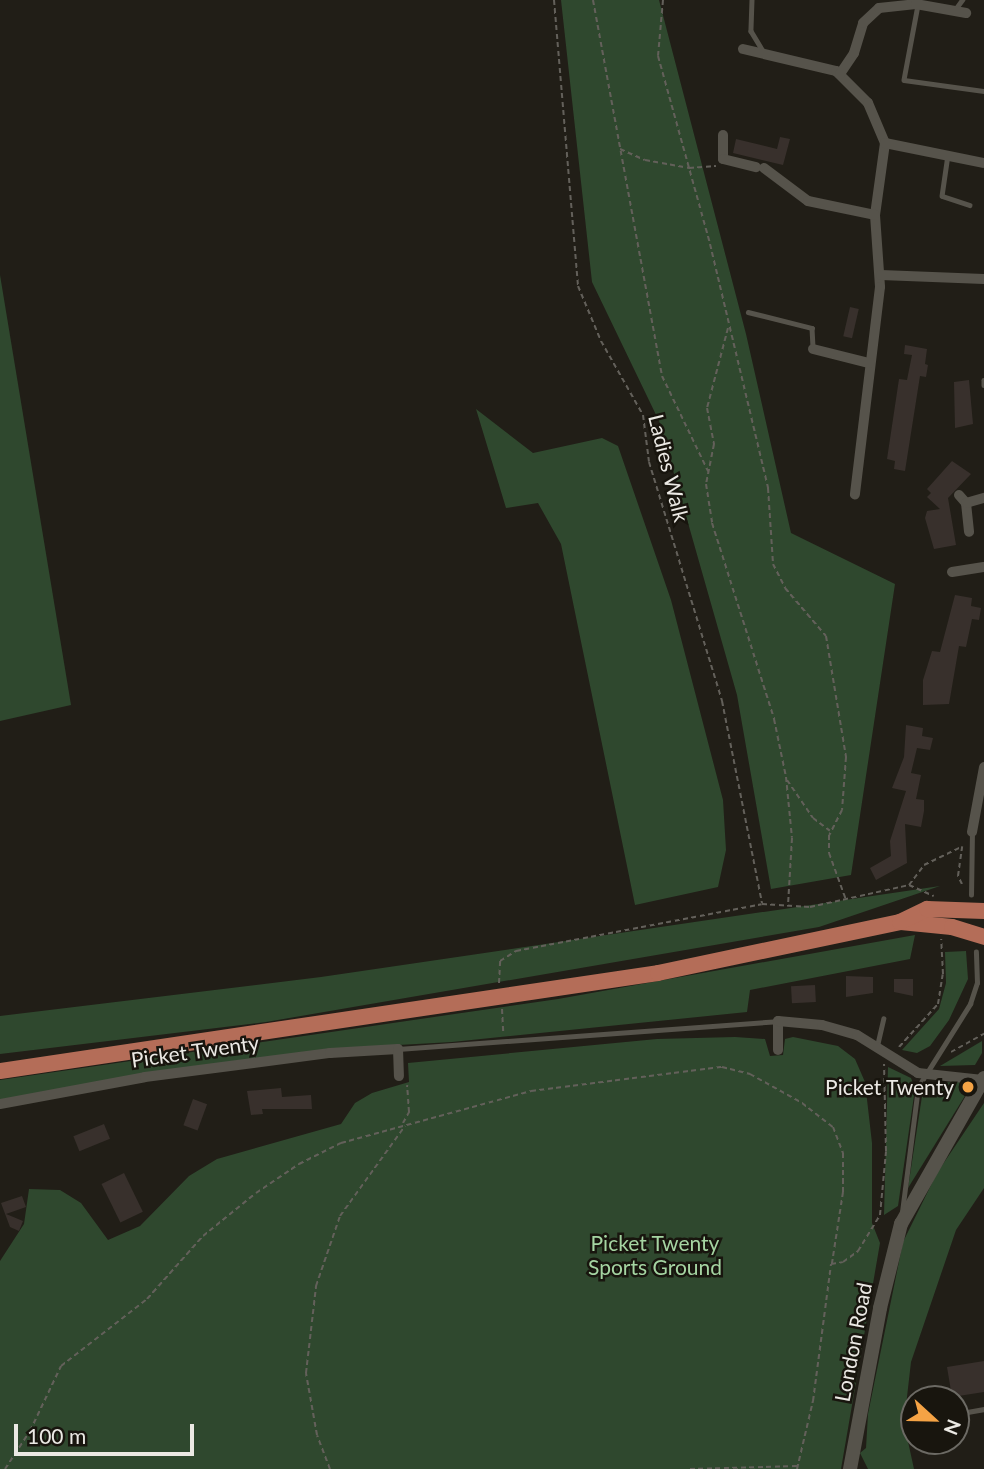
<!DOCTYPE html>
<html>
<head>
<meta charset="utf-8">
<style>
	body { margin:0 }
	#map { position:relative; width:984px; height:1469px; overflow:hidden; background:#211e17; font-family:Lato,sans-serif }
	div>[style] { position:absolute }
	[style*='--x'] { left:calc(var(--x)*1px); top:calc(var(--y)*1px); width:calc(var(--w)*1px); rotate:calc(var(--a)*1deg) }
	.green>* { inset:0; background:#2f482e }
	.building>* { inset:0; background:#38302c; transform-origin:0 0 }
	.path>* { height:2px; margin-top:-1px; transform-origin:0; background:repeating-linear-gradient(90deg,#63605a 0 5px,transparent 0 8.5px) }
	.service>* { height:4.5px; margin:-2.25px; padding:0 2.25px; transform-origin:2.25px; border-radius:2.25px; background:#56534b }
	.minor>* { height:10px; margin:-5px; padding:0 5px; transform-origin:5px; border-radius:5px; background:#56534b }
	.secondary>* { height:14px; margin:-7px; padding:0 7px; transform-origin:7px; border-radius:7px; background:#56534b }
	.primary>* { height:16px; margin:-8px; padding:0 8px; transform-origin:8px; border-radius:8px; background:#b46d58 }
	.dots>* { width:19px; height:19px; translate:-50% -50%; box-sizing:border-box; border:4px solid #18150e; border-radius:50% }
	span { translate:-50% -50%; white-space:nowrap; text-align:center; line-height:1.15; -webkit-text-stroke:5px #18150e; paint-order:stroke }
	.street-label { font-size:21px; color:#ebe9e4 }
	.poi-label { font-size:21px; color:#ebe9e4 }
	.right { translate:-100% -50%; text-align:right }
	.park-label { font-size:21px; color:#a5d5a2 }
	.north { position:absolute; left:900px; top:1385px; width:70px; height:70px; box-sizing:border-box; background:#18150e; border:2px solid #6c6a64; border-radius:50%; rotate:112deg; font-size:19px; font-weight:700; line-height:28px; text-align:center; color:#ebe9e4 }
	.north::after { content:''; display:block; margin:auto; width:24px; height:32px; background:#f5a345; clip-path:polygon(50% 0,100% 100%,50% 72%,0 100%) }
	.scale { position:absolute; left:14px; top:1424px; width:180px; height:32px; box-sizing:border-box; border:4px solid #ebe9e4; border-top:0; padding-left:9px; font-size:21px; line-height:24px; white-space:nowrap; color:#ebe9e4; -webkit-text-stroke:5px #18150e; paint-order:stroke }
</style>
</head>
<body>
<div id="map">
	<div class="green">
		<div style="clip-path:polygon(561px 0,659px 0,746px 334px,791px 533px,895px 584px,851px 875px,771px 889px,737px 695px,659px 421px,592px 282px)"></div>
		<div style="clip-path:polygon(0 275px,71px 705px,0 721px)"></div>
		<div style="clip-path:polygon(476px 409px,533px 453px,602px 438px,618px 446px,671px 600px,723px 800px,726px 850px,718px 887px,635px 905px,561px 544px,538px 503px,506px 508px)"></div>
		<div style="clip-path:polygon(940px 886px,819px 927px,266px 1022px,0 1054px,0 1016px,321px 977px)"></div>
		<div style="clip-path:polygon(915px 935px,910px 959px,750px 990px,747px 1012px,452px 1042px,327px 1049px,0 1101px,0 1080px,558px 999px)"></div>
		<div style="clip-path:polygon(966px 951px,968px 979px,949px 1020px,930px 1046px,917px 1053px,902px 1050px,939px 1009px,946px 983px,945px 952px)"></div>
		<div style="clip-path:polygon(735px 1037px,765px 1039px,770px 1056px,783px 1055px,785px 1039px,793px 1037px,838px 1046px,855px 1059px,865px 1082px,872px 1143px,872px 1223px,880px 1243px,841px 1469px,0 1469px,0 1261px,24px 1224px,29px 1189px,60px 1190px,81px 1203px,108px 1240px,140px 1226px,189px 1176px,217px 1159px,341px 1124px,355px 1103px,372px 1093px,409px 1082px,408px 1063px,657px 1039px)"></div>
		<div style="clip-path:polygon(982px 1041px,982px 1053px,975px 1065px,940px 1066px)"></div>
		<div style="clip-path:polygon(888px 1067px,911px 1078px,915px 1089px,898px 1206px,884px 1215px)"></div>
		<div style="clip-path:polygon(924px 1083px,960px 1082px,968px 1091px,908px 1188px)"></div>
		<div style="clip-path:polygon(984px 1103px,984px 1188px,956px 1230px,911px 1362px,904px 1423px,914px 1469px,868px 1469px,860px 1453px,866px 1448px,868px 1414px,903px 1242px,937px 1173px)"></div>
	</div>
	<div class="building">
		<div style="clip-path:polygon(780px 137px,790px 139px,783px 165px,733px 153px,736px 139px,777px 149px)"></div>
		<div style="left:850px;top:307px;width:9px;height:30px;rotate:13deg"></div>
		<div style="clip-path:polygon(905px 345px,927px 349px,925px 364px,928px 365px,926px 377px,920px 376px,905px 471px,894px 469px,895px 461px,887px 459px,899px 379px,907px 380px,912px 355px,904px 354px)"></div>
		<div style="clip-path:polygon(969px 380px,973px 424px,955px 428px,954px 382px)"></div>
		<div style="clip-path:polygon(952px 461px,971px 474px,948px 498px,956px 545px,934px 549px,925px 518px,927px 511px,940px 509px,927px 497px,931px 493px,927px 489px)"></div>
		<div style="clip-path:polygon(955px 595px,972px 598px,971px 606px,981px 608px,979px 620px,972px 619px,966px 647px,959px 646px,949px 704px,923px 705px,923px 680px,932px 651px,940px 652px)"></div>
		<div style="clip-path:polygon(906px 725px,923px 728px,922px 736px,933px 738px,930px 750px,917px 748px,911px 773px,921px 775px,916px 799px,924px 800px,924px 811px,921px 827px,905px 824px,907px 863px,876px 880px,870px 868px,891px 856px,890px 841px,906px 791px,892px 788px,904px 757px)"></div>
		<div style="clip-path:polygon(846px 976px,873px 977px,873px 993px,846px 997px)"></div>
		<div style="clip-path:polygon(894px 979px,913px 979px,913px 996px,894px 992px)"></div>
		<div style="left:815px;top:985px;width:17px;height:24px;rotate:87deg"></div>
		<div style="clip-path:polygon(281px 1088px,282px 1097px,311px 1095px,312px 1109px,262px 1109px,263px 1114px,251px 1115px,247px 1091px)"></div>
		<div style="left:193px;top:1099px;width:15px;height:28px;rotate:20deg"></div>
		<div style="left:104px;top:1124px;width:16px;height:33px;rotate:68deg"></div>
		<div style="left:124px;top:1173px;width:43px;height:25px;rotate:64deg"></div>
		<div style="clip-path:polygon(22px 1196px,26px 1207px,6px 1214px,23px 1221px,19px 1231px,10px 1227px,1px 1203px)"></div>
		<div style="clip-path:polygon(984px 1361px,984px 1392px,952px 1397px,947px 1367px)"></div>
	</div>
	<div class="path">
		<div style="--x:554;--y:0;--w:287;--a:85.2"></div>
		<div style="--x:578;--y:286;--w:60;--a:67.3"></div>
		<div style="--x:601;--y:341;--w:85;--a:60.4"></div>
		<div style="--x:643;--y:415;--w:47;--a:82.7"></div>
		<div style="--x:649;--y:462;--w:250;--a:73"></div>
		<div style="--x:722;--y:701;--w:206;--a:78.8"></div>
		<div style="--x:593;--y:0;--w:382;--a:79.6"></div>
		<div style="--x:662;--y:376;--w:106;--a:64.2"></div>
		<div style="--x:663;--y:0;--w:56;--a:95.1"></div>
		<div style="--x:658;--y:56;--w:195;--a:74.5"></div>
		<div style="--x:710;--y:244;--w:251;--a:76.6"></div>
		<div style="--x:768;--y:488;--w:76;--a:86.2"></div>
		<div style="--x:773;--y:564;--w:27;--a:63"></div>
		<div style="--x:785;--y:588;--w:63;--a:49.5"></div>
		<div style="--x:826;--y:636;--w:123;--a:80.6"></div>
		<div style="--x:846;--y:757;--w:53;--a:94.3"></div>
		<div style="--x:842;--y:810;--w:28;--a:117"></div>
		<div style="--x:829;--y:835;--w:18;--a:90"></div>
		<div style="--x:829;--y:853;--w:50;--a:70.1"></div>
		<div style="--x:620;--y:149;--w:27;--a:24"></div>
		<div style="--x:645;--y:160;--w:45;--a:10.3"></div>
		<div style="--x:689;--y:168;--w:27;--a:-4"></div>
		<div style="--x:728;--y:328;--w:83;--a:104.7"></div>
		<div style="--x:707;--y:408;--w:37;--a:79"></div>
		<div style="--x:714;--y:444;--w:41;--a:101.3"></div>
		<div style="--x:706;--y:484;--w:39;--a:81"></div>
		<div style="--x:712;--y:523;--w:206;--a:72.4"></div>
		<div style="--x:774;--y:719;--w:59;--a:78.3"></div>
		<div style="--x:786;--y:777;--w:61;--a:84.4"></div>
		<div style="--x:792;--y:838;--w:67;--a:93.4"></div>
		<div style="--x:787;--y:780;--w:46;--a:55.6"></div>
		<div style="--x:813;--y:818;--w:21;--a:37"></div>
		<div style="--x:962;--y:884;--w:9;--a:-117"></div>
		<div style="--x:958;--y:876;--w:30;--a:-82"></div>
		<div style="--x:909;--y:885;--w:25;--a:-53"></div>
		<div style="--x:924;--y:865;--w:41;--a:-25.9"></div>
		<div style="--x:499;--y:983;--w:22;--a:-87"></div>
		<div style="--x:500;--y:961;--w:19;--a:-32"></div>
		<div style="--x:516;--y:951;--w:250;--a:-10.8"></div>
		<div style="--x:762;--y:904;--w:48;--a:3.6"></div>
		<div style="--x:810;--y:907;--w:101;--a:-12.5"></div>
		<div style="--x:909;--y:885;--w:27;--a:24"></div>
		<div style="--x:502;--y:1009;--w:22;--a:87"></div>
		<div style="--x:899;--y:1047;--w:58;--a:-47.8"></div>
		<div style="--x:938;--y:1004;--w:30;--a:-81"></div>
		<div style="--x:943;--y:974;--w:35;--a:-93"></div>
		<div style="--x:951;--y:1052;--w:38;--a:-29"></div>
		<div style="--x:403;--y:1123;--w:13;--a:-61"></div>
		<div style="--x:409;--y:1112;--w:27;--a:-94"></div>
		<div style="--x:5;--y:1469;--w:45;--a:-56.7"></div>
		<div style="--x:30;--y:1431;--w:72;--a:-64.5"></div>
		<div style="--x:61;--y:1366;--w:109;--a:-37.9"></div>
		<div style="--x:147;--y:1299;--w:84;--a:-48.4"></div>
		<div style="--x:203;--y:1236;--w:68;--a:-39.1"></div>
		<div style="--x:256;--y:1193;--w:52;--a:-34"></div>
		<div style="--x:299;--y:1164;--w:47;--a:-26.6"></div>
		<div style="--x:341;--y:1143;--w:197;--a:-15.3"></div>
		<div style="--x:531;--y:1091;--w:193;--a:-7.2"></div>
		<div style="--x:722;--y:1067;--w:29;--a:14"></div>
		<div style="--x:750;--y:1074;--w:60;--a:29.1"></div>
		<div style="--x:802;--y:1103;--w:39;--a:38"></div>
		<div style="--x:833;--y:1127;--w:28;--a:69"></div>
		<div style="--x:843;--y:1153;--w:39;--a:90"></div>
		<div style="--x:843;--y:1192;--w:72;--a:98.8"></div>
		<div style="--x:330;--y:1469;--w:36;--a:-111"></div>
		<div style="--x:317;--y:1435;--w:63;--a:-100.1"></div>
		<div style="--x:306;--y:1373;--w:88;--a:-83.4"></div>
		<div style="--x:316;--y:1286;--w:74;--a:-71.1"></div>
		<div style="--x:340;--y:1216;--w:111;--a:-54.2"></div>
		<div style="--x:690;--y:1469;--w:107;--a:-1.6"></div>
		<div style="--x:797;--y:1469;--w:70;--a:-76.8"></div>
		<div style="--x:813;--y:1401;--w:138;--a:-82.5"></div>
		<div style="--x:831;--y:1264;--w:12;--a:-9"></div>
		<div style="--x:843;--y:1262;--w:19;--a:-36"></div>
		<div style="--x:858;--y:1251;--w:42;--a:-58.6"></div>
		<div style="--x:880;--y:1215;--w:64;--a:-84.6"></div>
		<div style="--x:886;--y:1151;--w:87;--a:-91.3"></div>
	</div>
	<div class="service">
		<div style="--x:752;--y:0;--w:31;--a:92"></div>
		<div style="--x:751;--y:31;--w:23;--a:59"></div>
		<div style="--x:918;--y:5;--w:76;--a:100.6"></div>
		<div style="--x:904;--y:80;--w:81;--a:7.8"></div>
		<div style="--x:954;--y:11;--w:14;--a:-54"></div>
		<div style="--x:948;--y:155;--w:41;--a:98.3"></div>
		<div style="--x:942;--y:196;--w:29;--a:18"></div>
		<div style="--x:748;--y:312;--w:66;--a:14"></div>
		<div style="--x:812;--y:328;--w:21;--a:87"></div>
		<div style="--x:984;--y:380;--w:5;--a:90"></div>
		<div style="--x:971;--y:895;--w:62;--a:-89.1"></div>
		<div style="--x:877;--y:1046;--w:28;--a:-77"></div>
		<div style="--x:398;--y:1049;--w:380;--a:-4.2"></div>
		<div style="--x:902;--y:1212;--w:126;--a:-82.7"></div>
		<div style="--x:918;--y:1087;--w:98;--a:-57.9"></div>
		<div style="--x:970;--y:1004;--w:22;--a:-72"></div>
		<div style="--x:977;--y:983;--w:31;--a:-92"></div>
		<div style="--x:956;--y:1414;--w:28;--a:-10"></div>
	</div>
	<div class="minor">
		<div style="--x:743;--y:49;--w:96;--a:13.3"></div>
		<div style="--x:836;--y:71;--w:45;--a:45"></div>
		<div style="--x:868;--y:103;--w:43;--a:67"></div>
		<div style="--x:885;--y:143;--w:73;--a:97.9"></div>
		<div style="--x:875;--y:215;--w:72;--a:86"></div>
		<div style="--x:880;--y:287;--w:209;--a:96.9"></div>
		<div style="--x:840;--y:74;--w:25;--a:-56"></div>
		<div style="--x:854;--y:53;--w:31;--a:-73"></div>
		<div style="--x:863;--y:23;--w:22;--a:-43"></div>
		<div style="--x:879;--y:8;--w:37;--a:-6"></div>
		<div style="--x:916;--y:4;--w:51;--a:10.2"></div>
		<div style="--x:723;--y:135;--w:24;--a:90"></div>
		<div style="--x:723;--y:159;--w:34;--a:14"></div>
		<div style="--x:885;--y:143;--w:100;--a:11.5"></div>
		<div style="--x:764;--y:168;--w:55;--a:36.9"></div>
		<div style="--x:808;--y:201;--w:68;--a:11.8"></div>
		<div style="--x:881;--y:275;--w:103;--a:2.2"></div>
		<div style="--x:813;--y:349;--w:58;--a:14"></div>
		<div style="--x:959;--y:495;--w:11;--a:49"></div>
		<div style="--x:966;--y:503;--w:29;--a:84"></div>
		<div style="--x:966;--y:503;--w:19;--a:-16"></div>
		<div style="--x:952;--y:572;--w:32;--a:-9"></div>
		<div style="--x:972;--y:832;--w:66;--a:-79.5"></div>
		<div style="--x:778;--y:1050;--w:29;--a:-90"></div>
		<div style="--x:778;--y:1021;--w:44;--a:5.2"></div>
		<div style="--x:822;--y:1025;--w:36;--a:16"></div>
		<div style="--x:857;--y:1035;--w:72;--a:31.9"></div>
		<div style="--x:918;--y:1073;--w:65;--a:6.1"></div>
		<div style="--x:0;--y:1104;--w:147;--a:-10.5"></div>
		<div style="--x:145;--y:1077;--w:187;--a:-7.4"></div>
		<div style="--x:330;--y:1053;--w:68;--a:-3.4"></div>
		<div style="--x:398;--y:1049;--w:27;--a:88"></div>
	</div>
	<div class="secondary">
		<div style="--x:850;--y:1469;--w:164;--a:-79.4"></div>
		<div style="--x:880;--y:1308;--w:87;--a:-76"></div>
		<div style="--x:901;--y:1224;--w:168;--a:-60.4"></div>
	</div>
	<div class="primary">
		<div style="--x:901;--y:922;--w:51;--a:5.6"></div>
		<div style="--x:952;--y:927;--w:34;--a:17"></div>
		<div style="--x:0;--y:1071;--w:665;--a:-8.47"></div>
		<div style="--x:658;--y:973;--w:247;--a:-11.9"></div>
		<div style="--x:900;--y:922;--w:30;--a:-26"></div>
		<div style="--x:927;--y:909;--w:57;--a:2"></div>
	</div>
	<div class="dots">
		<div style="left:968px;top:1087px;background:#f5a345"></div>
	</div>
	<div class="street-label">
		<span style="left:669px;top:468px;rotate:76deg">Ladies Walk</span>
		<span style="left:195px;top:1051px;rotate:-8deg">Picket Twenty</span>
		<span style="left:853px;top:1342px;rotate:-79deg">London Road</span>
	</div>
	<div class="poi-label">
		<span class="right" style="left:954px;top:1087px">Picket Twenty</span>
	</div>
	<div class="park-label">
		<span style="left:655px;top:1255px">Picket Twenty<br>Sports Ground</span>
	</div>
	<div class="north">N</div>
	<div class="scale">100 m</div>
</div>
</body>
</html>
